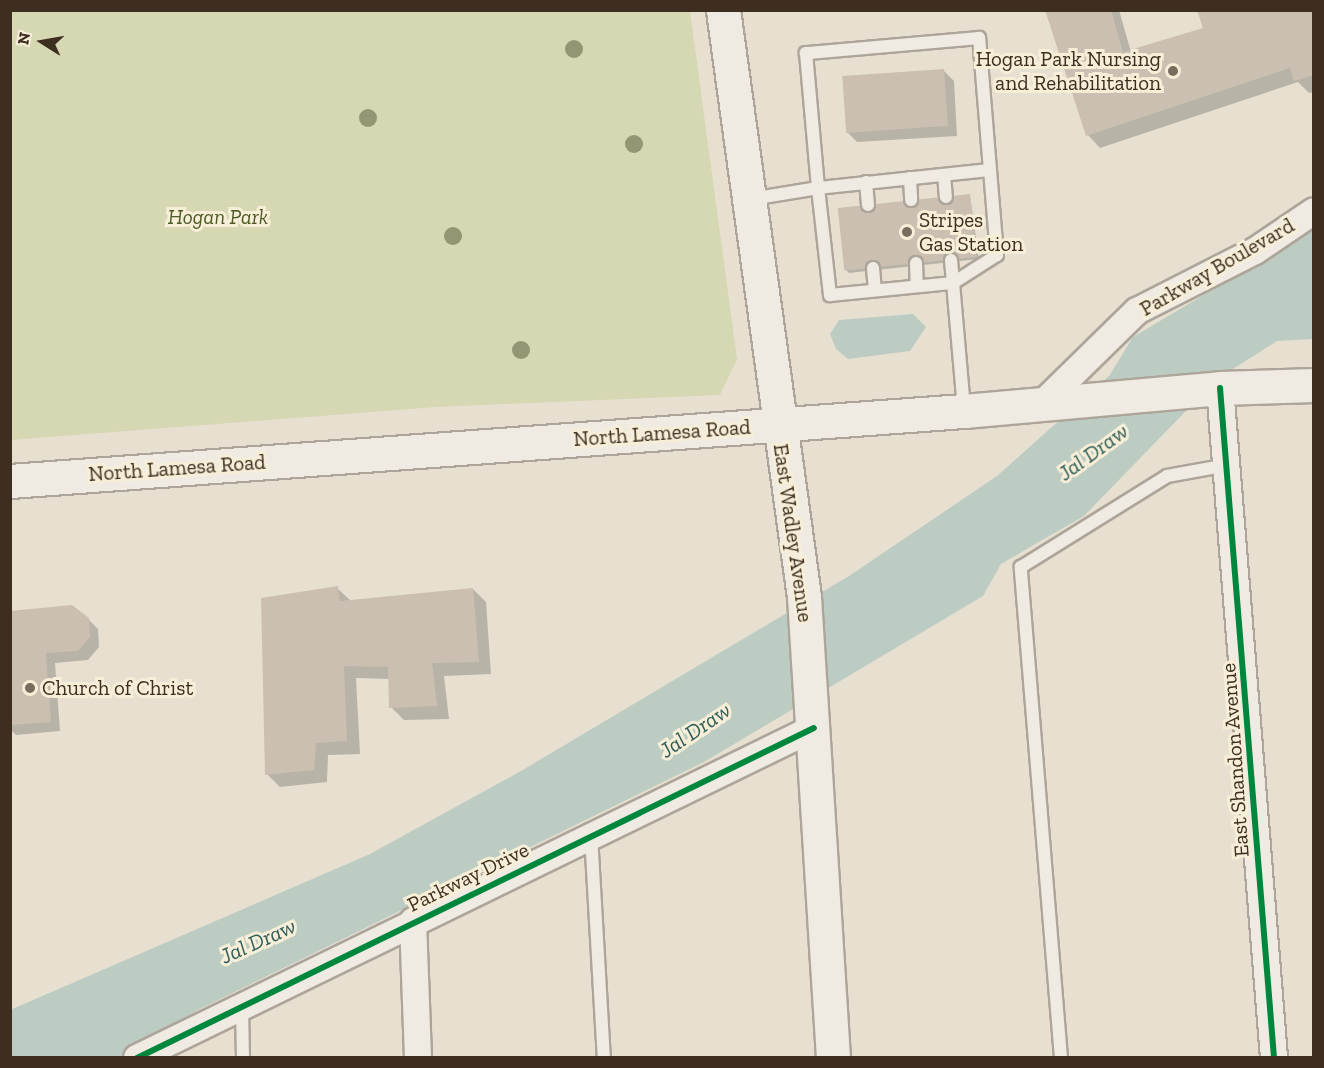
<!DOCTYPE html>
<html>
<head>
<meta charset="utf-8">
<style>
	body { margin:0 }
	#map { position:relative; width:1324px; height:1068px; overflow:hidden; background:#e7e0d1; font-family:"Zilla Slab",serif }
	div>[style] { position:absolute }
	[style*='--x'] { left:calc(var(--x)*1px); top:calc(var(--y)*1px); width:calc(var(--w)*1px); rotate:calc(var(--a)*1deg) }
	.green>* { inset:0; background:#d6d7b3 }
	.water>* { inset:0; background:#bcccc2 }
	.shadow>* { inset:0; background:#0003 }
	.building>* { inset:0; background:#cbbfb2; transform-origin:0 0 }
	.roads { filter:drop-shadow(2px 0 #ada599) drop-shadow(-2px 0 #ada599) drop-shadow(0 2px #ada599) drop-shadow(0 -2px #ada599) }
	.lane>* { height:12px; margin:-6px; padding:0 6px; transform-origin:6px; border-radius:6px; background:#efebe3 }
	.street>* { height:26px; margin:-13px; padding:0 13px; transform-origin:13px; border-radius:13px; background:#efebe3 }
	.secondary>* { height:33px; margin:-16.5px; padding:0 16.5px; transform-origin:16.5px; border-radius:16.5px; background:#efebe3 }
	.cycleway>* { height:6px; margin:-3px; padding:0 3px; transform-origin:3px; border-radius:3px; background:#00873e }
	.trees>* { width:18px; height:18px; margin:-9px; border-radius:50%; background:#929673 }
	.dots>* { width:16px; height:16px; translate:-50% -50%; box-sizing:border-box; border:3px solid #f7eed8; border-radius:50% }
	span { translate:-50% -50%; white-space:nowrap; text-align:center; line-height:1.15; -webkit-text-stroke:6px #f7eed8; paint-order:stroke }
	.poi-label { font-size:21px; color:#3d2e20 }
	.right { translate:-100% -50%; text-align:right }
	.left { translate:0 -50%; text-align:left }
	.park-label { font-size:21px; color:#4d5a26; font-style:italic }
	.street-label { font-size:21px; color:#3d2e20 }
	.water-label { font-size:22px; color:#2f5d5a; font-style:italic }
	.frame { position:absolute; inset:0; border:12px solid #3d2e20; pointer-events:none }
	.north { position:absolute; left:12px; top:12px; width:60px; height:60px; -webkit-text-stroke:4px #f7eed8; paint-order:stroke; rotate:281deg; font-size:16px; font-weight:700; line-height:24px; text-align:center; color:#3d2e20 }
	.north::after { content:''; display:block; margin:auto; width:21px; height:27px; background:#3d2e20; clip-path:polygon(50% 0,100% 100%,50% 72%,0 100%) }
</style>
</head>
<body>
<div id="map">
	<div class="green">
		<div style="clip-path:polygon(11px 10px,690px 11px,737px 359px,720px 395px,436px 407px,11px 440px)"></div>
	</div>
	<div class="water">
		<div style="clip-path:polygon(1313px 230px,1313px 339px,1277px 341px,1217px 379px,1084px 516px,1001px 564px,983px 596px,704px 762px,198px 1010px,120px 1057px,11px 1057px,10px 1010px,370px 854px,521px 771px,849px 576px,997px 476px,1109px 376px,1133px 337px)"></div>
		<div style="clip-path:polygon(913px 314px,926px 327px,910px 351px,848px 359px,836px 349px,830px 334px,839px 320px)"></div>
	</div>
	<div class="shadow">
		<div style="clip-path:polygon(1047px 10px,1119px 10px,1131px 52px,1314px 10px,1314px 92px,1309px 93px,1298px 82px,1100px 148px,1088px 135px)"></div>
		<div style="clip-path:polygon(944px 71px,954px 81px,957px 136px,857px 142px,847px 132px)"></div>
		<div style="clip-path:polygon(970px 196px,979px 259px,849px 273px,846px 270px)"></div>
		<div style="clip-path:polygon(337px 588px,351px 601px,473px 589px,486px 602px,491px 674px,444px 676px,449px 719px,404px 720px,391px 707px,390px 679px,356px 678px,360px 754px,328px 755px,327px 782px,280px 787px,267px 774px)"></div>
		<div style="clip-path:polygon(10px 612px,88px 619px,98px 629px,99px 647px,88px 660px,55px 663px,60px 731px,16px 735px,10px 729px)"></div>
	</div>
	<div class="building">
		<div style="clip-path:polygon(1045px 10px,1111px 10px,1123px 52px,1203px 28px,1197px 10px,1314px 10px,1314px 75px,1294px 81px,1290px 68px,1086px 136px)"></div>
		<div style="left:944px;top:69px;width:57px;height:102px;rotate:86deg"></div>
		<div style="left:970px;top:194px;width:63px;height:133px;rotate:84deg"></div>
		<div style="clip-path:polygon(338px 586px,340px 601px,473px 588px,479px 662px,432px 663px,437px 706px,389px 708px,388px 667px,344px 666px,347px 741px,316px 743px,314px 770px,265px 775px,261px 598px)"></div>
		<div style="clip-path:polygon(72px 605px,89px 618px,90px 637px,78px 651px,46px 653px,51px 722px,10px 725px,10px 611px)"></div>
	</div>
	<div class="roads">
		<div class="lane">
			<div style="--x:944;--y:175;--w:22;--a:85"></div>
			<div style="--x:910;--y:178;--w:22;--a:87"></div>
			<div style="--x:866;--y:182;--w:23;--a:85"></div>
			<div style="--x:751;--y:199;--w:68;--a:-9.3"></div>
			<div style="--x:818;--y:188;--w:108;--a:83.6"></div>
			<div style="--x:830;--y:295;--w:124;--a:-5.6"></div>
			<div style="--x:953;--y:283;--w:127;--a:85"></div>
			<div style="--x:951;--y:260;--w:23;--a:85"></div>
			<div style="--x:953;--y:283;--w:52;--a:-32.5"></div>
			<div style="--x:997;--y:255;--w:218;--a:-94.7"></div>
			<div style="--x:979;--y:38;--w:174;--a:175"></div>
			<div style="--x:806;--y:53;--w:136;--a:84.9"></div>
			<div style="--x:818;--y:188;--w:171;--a:-6"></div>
			<div style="--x:916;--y:263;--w:23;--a:88"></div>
			<div style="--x:873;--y:268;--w:21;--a:85"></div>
			<div style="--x:591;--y:835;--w:223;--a:86.7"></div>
			<div style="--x:242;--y:1006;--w:52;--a:88.9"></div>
			<div style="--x:1061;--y:1058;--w:493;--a:-94.7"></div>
			<div style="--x:1021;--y:567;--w:172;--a:-31.9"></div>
			<div style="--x:1167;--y:476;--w:62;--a:-10.2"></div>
		</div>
		<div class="street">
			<div style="--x:1220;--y:388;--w:672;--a:85.39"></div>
			<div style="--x:1045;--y:401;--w:129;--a:-44.4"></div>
			<div style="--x:1137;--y:311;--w:132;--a:-27"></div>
			<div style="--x:1255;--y:251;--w:71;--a:-34.1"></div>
			<div style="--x:413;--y:921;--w:137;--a:87.9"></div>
			<div style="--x:137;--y:1058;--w:753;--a:-25.99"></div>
		</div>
		<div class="secondary">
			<div style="--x:723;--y:10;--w:593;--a:82.14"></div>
			<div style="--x:804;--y:597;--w:462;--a:86.4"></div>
			<div style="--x:10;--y:481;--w:957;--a:-4.2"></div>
			<div style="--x:964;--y:411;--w:257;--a:-5.1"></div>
			<div style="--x:1220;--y:388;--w:94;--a:-1.8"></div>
		</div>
	</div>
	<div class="cycleway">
		<div style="--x:1220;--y:388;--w:672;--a:85.39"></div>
		<div style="--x:137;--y:1058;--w:753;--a:-25.99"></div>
	</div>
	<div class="trees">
		<div style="left:574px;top:49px"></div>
		<div style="left:368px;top:118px"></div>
		<div style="left:634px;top:144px"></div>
		<div style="left:453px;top:236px"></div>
		<div style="left:521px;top:350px"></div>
	</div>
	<div class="dots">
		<div style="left:1173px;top:71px;background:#786c5e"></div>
		<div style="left:907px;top:232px;background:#786c5e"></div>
		<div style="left:30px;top:688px;background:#786c5e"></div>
	</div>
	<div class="poi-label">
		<span class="right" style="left:1161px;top:71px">Hogan Park Nursing<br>and Rehabilitation</span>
		<span class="left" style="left:919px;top:232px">Stripes<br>Gas Station</span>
		<span class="left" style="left:42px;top:688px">Church of Christ</span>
	</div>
	<div class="park-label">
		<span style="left:218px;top:217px">Hogan Park</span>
	</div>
	<div class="street-label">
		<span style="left:1217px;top:267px;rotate:-30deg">Parkway Boulevard</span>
		<span style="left:662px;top:433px;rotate:-4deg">North Lamesa Road</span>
		<span style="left:177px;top:468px;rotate:-4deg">North Lamesa Road</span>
		<span style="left:793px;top:533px;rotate:82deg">East Wadley Avenue</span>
		<span style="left:1235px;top:760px;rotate:-94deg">East Shandon Avenue</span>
		<span style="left:468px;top:877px;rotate:-26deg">Parkway Drive</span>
	</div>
	<div class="water-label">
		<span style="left:1093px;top:452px;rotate:-36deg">Jal Draw</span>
		<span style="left:695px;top:730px;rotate:-34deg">Jal Draw</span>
		<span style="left:258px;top:941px;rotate:-24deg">Jal Draw</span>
	</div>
	<div class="frame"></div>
	<div class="north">N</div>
</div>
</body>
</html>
